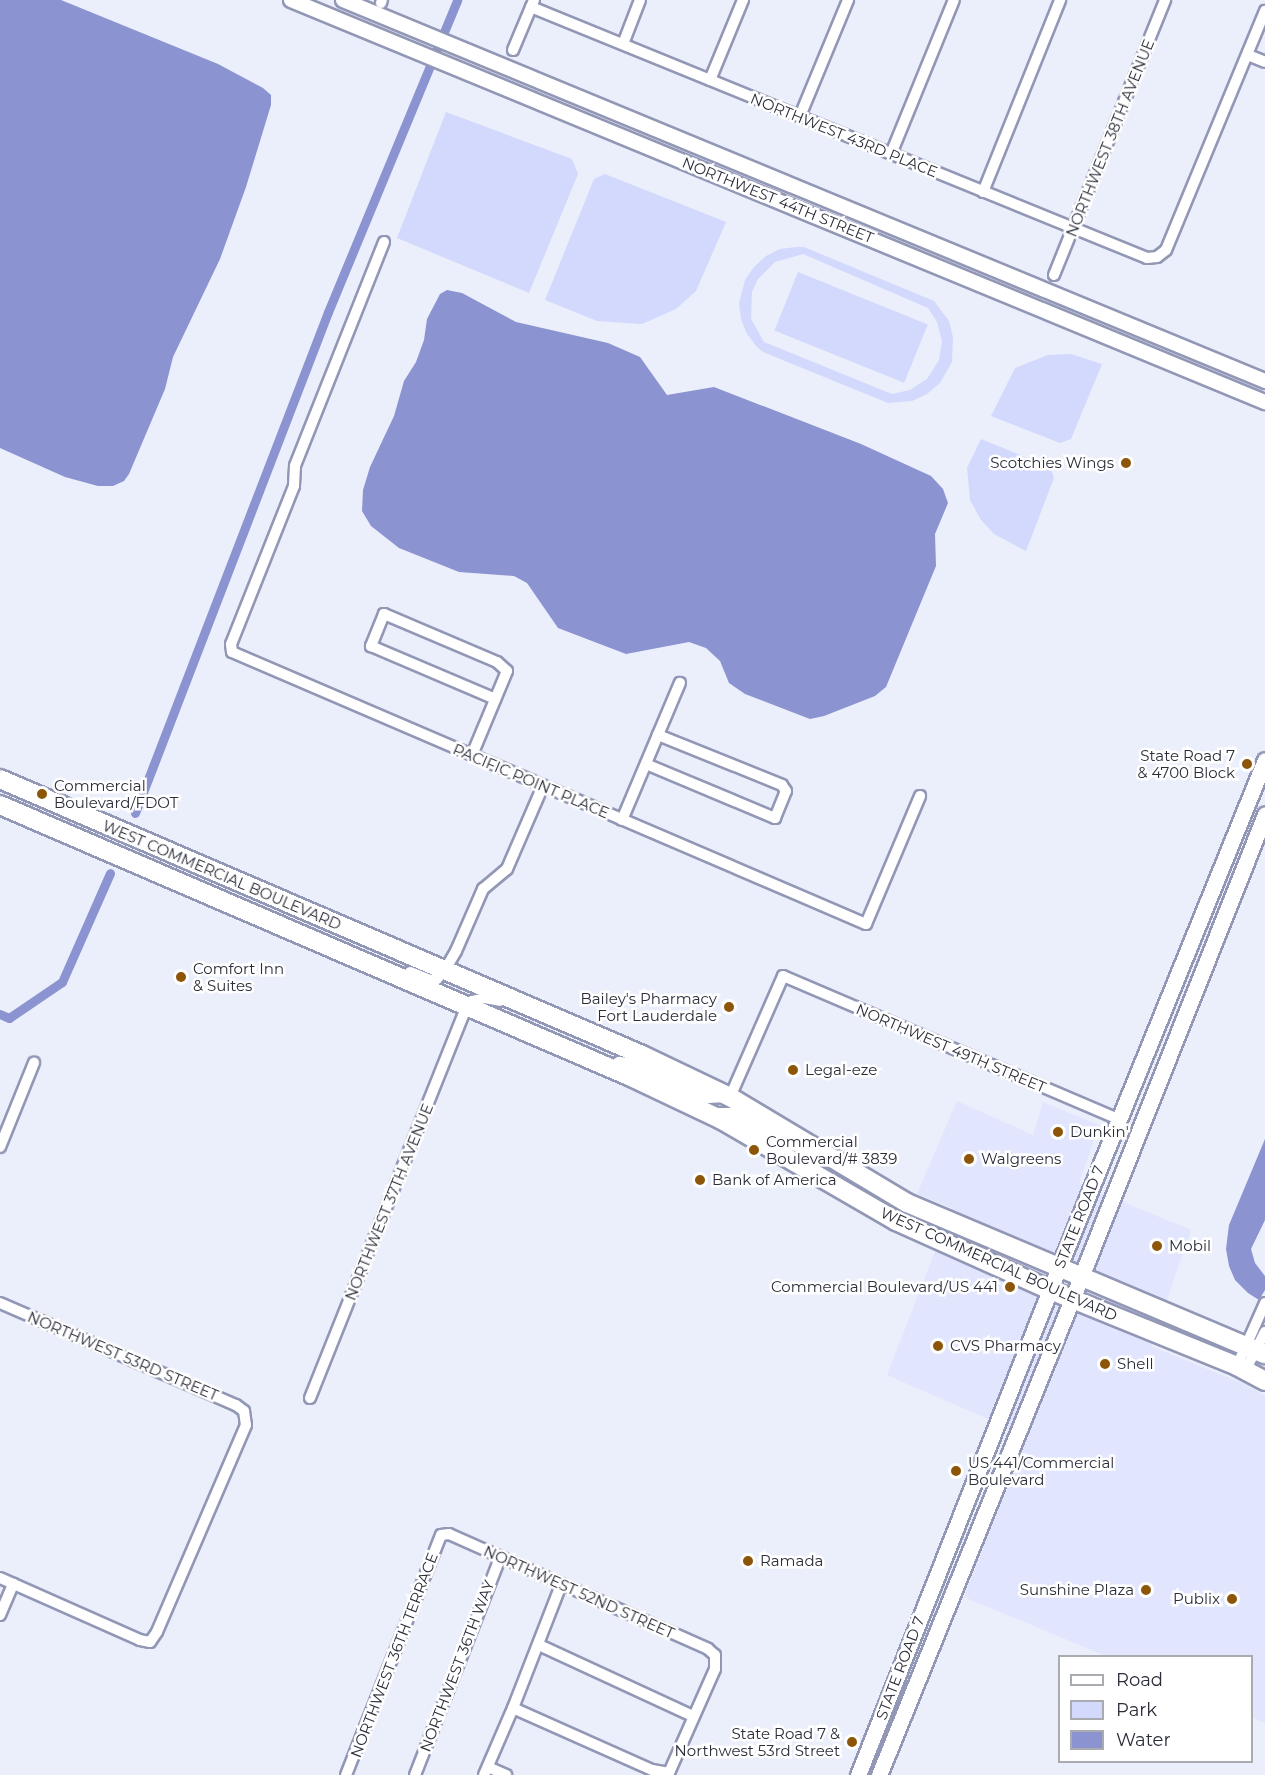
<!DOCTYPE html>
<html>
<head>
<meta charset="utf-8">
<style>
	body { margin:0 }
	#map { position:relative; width:1265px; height:1775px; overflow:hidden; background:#ebeefb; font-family:Montserrat,sans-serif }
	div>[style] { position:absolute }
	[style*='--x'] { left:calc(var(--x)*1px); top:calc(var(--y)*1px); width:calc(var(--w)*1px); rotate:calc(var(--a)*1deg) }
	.built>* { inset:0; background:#e1e5fe }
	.green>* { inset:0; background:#d3d9fc; transform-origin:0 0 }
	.water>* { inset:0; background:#8b93d1 }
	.canal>* { height:9px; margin:-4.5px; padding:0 4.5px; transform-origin:4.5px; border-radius:4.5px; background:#8b93d1 }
	.roads { filter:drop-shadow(2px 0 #9297b5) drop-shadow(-2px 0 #9297b5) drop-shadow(0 2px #9297b5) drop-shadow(0 -2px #9297b5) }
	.street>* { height:10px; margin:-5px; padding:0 5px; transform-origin:5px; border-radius:5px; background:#fff }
	.secondary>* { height:14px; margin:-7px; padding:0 7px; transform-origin:7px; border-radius:7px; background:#fff }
	.primary>* { height:15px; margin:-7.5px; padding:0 7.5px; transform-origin:7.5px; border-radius:7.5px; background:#fff }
	.highway>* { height:18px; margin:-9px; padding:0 9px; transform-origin:9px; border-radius:9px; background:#fff }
	.dots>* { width:16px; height:16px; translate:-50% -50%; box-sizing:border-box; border:3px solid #fff; border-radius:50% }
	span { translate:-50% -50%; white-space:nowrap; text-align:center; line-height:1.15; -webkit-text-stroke:5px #fff; paint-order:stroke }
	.street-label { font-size:15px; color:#2b2d39 }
	.poi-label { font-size:15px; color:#2b2d39 }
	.right { translate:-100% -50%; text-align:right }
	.left { translate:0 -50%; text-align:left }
	.legend { position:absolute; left:1058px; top:1655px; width:195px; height:108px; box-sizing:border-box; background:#fff; border:2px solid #aaabb0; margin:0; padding:8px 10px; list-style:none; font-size:18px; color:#2b2d39 }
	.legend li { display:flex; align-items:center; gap:12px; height:30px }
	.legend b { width:30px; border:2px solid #aaabb0 }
</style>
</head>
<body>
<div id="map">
	<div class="built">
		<div style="clip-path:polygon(957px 1101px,1033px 1135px,1043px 1102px,1099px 1125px,1079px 1184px,1191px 1230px,1151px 1346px,1246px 1385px,1265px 1396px,1265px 1723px,1252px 1717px,1252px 1656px,1106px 1656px,964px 1597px,1027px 1436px,887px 1375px,952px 1208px,917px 1194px)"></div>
	</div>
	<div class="green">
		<div style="clip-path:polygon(446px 112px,572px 159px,578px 174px,529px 293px,397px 238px)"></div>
		<div style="clip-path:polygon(605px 174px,726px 222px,696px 291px,676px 309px,642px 324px,597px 321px,545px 300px,594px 179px)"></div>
		<div style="clip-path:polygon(evenodd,796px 247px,804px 247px,934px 301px,949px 321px,953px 337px,952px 362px,940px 383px,927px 394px,912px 401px,888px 403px,763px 352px,757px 347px,747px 334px,741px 319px,739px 303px,745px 280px,754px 267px,766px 256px,780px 249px,796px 247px,803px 254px,928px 308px,937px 322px,942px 341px,939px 360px,927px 379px,910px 390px,892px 394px,764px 342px,751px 319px,752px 292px,758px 279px,775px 262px,803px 254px)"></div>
		<div style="left:798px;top:272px;width:140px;height:63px;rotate:22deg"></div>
		<div style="clip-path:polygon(1071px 354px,1102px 364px,1071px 439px,1060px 443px,991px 416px,1015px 368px,1048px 355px)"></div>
		<div style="clip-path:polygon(981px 439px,1050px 467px,1054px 478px,1026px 551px,994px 534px,981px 520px,970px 500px,967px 468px)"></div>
	</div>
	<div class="water">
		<div style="clip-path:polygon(0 0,61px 0,218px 64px,263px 88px,271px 95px,271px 105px,246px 187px,220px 259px,173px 357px,165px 389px,129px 474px,124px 481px,113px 486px,98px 486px,65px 477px,0 448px)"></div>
		<div style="clip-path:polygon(447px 290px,462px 293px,516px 322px,608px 343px,640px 357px,667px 395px,714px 387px,861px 444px,931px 476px,943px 489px,948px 503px,935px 534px,936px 566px,886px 687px,875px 696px,824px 716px,810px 719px,745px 694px,729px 683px,720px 661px,706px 648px,689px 642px,626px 654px,558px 628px,527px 583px,514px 576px,459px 572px,399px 548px,371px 526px,362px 511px,363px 490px,370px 467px,394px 416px,404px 381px,416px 362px,424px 340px,427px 319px,440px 294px)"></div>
		<div style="clip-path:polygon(1265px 1139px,1265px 1220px,1251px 1249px,1255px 1263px,1265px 1276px,1265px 1290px,1259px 1300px,1248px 1293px,1235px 1280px,1229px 1266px,1226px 1249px,1229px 1225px)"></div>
	</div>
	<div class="canal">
		<div style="--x:135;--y:813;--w:537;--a:-68.93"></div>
		<div style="--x:328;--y:312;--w:338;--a:-67.5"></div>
		<div style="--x:0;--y:1014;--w:10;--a:24"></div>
		<div style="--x:9;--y:1018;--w:64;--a:-34.2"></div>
		<div style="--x:62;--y:982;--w:119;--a:-66.2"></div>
	</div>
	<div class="roads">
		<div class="street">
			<div style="--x:381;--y:3;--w:3;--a:-72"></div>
			<div style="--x:531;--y:7;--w:665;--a:22.17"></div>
			<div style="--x:1147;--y:258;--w:10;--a:-6"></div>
			<div style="--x:1157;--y:257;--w:11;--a:-38"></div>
			<div style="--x:1166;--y:250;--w:259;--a:-67.5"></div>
			<div style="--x:623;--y:44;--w:47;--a:-68.9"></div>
			<div style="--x:513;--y:50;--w:54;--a:-67.2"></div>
			<div style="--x:1248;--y:55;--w:18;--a:22"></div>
			<div style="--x:710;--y:80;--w:87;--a:-67.6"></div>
			<div style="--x:800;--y:116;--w:126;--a:-67.5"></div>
			<div style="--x:891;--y:154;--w:166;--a:-67.8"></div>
			<div style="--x:983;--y:192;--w:207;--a:-68.1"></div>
			<div style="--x:384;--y:242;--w:241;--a:111.7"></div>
			<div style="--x:295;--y:466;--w:20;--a:93"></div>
			<div style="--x:294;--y:486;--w:170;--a:111.7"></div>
			<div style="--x:231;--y:644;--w:8;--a:83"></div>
			<div style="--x:232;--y:652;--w:690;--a:23.22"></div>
			<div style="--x:866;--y:924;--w:139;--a:-67.1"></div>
			<div style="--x:1054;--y:275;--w:297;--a:-68"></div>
			<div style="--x:472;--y:755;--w:91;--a:-67.4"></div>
			<div style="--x:507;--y:671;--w:13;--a:-138"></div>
			<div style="--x:497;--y:662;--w:123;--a:-157"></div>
			<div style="--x:384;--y:614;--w:35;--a:112"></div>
			<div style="--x:371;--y:646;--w:135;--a:23.1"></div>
			<div style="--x:646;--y:764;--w:140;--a:22.7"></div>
			<div style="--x:775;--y:818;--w:29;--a:-68"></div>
			<div style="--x:786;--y:791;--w:7;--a:-124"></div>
			<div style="--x:782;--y:785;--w:134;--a:-158"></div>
			<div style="--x:622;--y:820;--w:149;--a:-67.1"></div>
			<div style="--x:410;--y:972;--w:22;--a:22"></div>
			<div style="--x:430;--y:980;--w:7;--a:-8"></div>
			<div style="--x:437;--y:979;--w:12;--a:-48"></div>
			<div style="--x:445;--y:970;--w:22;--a:-60"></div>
			<div style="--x:456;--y:951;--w:68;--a:-66.5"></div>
			<div style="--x:483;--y:889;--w:31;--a:-40"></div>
			<div style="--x:507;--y:869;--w:90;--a:-66.6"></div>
			<div style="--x:610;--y:1068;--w:11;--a:-34"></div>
			<div style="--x:619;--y:1062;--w:10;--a:6"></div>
			<div style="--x:629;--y:1063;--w:86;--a:23.9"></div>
			<div style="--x:708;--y:1098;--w:22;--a:-3"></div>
			<div style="--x:730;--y:1097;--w:132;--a:-66.3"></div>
			<div style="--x:783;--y:976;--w:365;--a:23.1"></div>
			<div style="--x:714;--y:1113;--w:19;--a:0"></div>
			<div style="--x:733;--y:1113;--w:57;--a:29.2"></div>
			<div style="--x:783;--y:1141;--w:30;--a:23"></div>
			<div style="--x:0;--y:1147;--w:91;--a:-68"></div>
			<div style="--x:0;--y:1303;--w:257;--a:23.4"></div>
			<div style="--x:236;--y:1405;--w:10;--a:37"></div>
			<div style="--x:244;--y:1411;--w:14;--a:82"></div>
			<div style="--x:246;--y:1425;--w:225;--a:113.3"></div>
			<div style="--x:157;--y:1632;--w:12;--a:125"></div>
			<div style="--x:150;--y:1642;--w:10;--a:-169"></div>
			<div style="--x:140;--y:1640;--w:153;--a:-156.1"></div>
			<div style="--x:1237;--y:1366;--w:69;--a:-66"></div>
			<div style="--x:1245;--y:1371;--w:44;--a:-62.9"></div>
			<div style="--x:310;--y:1398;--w:422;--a:-68.2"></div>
			<div style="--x:467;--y:1006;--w:7;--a:-45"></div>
			<div style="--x:472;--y:1001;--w:13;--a:-13"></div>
			<div style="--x:485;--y:998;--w:15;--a:11"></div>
			<div style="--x:0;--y:1615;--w:34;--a:-67"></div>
			<div style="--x:539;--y:1645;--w:170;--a:24.8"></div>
			<div style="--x:488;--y:1767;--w:20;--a:24"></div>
			<div style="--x:346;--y:1775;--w:258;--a:-68.4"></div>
			<div style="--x:441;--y:1535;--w:8;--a:-7"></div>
			<div style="--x:449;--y:1534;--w:283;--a:23.9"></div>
			<div style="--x:708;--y:1649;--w:9;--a:41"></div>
			<div style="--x:715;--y:1655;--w:14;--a:90"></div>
			<div style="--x:715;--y:1669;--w:114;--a:113.9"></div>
			<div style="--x:669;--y:1773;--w:17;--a:-170"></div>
			<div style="--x:652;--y:1770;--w:152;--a:-156"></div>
			<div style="--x:415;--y:1775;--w:233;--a:-68.6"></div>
			<div style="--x:484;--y:1775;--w:73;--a:-66.6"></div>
			<div style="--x:513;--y:1708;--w:132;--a:-68.7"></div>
		</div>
		<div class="secondary">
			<div style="--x:291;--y:0;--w:1054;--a:22.43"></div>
			<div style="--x:343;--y:0;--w:998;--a:22.45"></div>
		</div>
		<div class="primary">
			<div style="--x:858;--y:1775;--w:546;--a:-68.41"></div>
			<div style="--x:1059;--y:1267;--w:547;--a:-67.89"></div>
			<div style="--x:879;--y:1775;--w:537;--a:-67.92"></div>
			<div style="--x:1081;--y:1277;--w:498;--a:-68.3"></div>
		</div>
		<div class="highway">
			<div style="--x:0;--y:779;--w:699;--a:23.26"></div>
			<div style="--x:642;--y:1055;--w:98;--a:25.5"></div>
			<div style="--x:730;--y:1097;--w:206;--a:30.9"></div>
			<div style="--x:907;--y:1203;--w:389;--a:22.9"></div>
			<div style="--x:0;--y:805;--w:685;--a:23.31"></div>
			<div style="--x:629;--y:1076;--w:101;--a:25.3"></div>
			<div style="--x:720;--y:1119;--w:203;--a:30.1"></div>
			<div style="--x:896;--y:1221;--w:169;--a:24.1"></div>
			<div style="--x:1050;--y:1290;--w:202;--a:22.1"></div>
			<div style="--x:1237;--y:1366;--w:32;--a:28"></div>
		</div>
	</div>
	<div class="dots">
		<div style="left:1126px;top:463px;background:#8c5508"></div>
		<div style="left:1247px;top:764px;background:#8c5508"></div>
		<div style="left:42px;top:794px;background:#8c5508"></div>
		<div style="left:181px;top:977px;background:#8c5508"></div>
		<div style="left:729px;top:1007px;background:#8c5508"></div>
		<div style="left:793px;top:1070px;background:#8c5508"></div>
		<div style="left:1058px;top:1132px;background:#8c5508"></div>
		<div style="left:754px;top:1150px;background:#8c5508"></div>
		<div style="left:969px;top:1159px;background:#8c5508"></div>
		<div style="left:700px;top:1180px;background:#8c5508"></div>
		<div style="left:1157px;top:1246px;background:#8c5508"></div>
		<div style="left:1010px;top:1287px;background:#8c5508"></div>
		<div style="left:938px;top:1346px;background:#8c5508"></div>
		<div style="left:1105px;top:1364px;background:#8c5508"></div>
		<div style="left:956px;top:1471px;background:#8c5508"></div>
		<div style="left:748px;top:1561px;background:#8c5508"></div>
		<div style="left:1146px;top:1590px;background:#8c5508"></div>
		<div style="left:1232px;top:1599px;background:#8c5508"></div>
		<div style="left:852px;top:1742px;background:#8c5508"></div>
	</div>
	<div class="street-label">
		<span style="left:844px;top:135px;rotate:22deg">NORTHWEST 43RD PLACE</span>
		<span style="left:1110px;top:138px;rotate:-68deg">NORTHWEST 38TH AVENUE</span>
		<span style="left:778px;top:200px;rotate:22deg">NORTHWEST 44TH STREET</span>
		<span style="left:531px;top:781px;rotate:23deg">PACIFIC POINT PLACE</span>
		<span style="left:222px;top:875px;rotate:23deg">WEST COMMERCIAL BOULEVARD</span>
		<span style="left:951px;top:1048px;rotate:23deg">NORTHWEST 49TH STREET</span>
		<span style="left:389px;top:1202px;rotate:-68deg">NORTHWEST 37TH AVENUE</span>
		<span style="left:1079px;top:1217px;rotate:-68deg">STATE ROAD 7</span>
		<span style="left:999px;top:1264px;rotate:24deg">WEST COMMERCIAL BOULEVARD</span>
		<span style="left:123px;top:1356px;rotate:23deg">NORTHWEST 53RD STREET</span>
		<span style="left:579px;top:1592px;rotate:24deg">NORTHWEST 52ND STREET</span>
		<span style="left:394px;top:1655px;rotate:-69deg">NORTHWEST 36TH TERRACE</span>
		<span style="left:457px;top:1666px;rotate:-69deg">NORTHWEST 36TH WAY</span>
		<span style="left:900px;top:1668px;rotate:-69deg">STATE ROAD 7</span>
	</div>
	<div class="poi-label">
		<span class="right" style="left:1114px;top:463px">Scotchies Wings</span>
		<span class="right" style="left:1235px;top:764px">State Road 7<br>&amp; 4700 Block</span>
		<span class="left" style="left:54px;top:794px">Commercial<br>Boulevard/FDOT</span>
		<span class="left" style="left:193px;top:977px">Comfort Inn<br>&amp; Suites</span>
		<span class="right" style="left:717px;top:1007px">Bailey's Pharmacy<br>Fort Lauderdale</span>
		<span class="left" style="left:805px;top:1070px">Legal-eze</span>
		<span class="left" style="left:1070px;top:1132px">Dunkin'</span>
		<span class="left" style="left:766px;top:1150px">Commercial<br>Boulevard/# 3839</span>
		<span class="left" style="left:981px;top:1159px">Walgreens</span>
		<span class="left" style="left:712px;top:1180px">Bank of America</span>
		<span class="left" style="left:1169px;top:1246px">Mobil</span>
		<span class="right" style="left:998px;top:1287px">Commercial Boulevard/US 441</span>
		<span class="left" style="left:950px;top:1346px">CVS Pharmacy</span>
		<span class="left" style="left:1117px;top:1364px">Shell</span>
		<span class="left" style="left:968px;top:1471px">US 441/Commercial<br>Boulevard</span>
		<span class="left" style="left:760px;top:1561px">Ramada</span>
		<span class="right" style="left:1134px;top:1590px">Sunshine Plaza</span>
		<span class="right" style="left:1220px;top:1599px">Publix</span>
		<span class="right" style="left:840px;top:1742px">State Road 7 &amp;<br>Northwest 53rd Street</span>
	</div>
	<ul class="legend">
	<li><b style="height:8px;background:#fff"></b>Road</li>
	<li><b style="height:16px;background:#d3d9fc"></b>Park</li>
	<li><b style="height:16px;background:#8b93d1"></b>Water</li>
	</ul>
</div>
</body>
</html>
